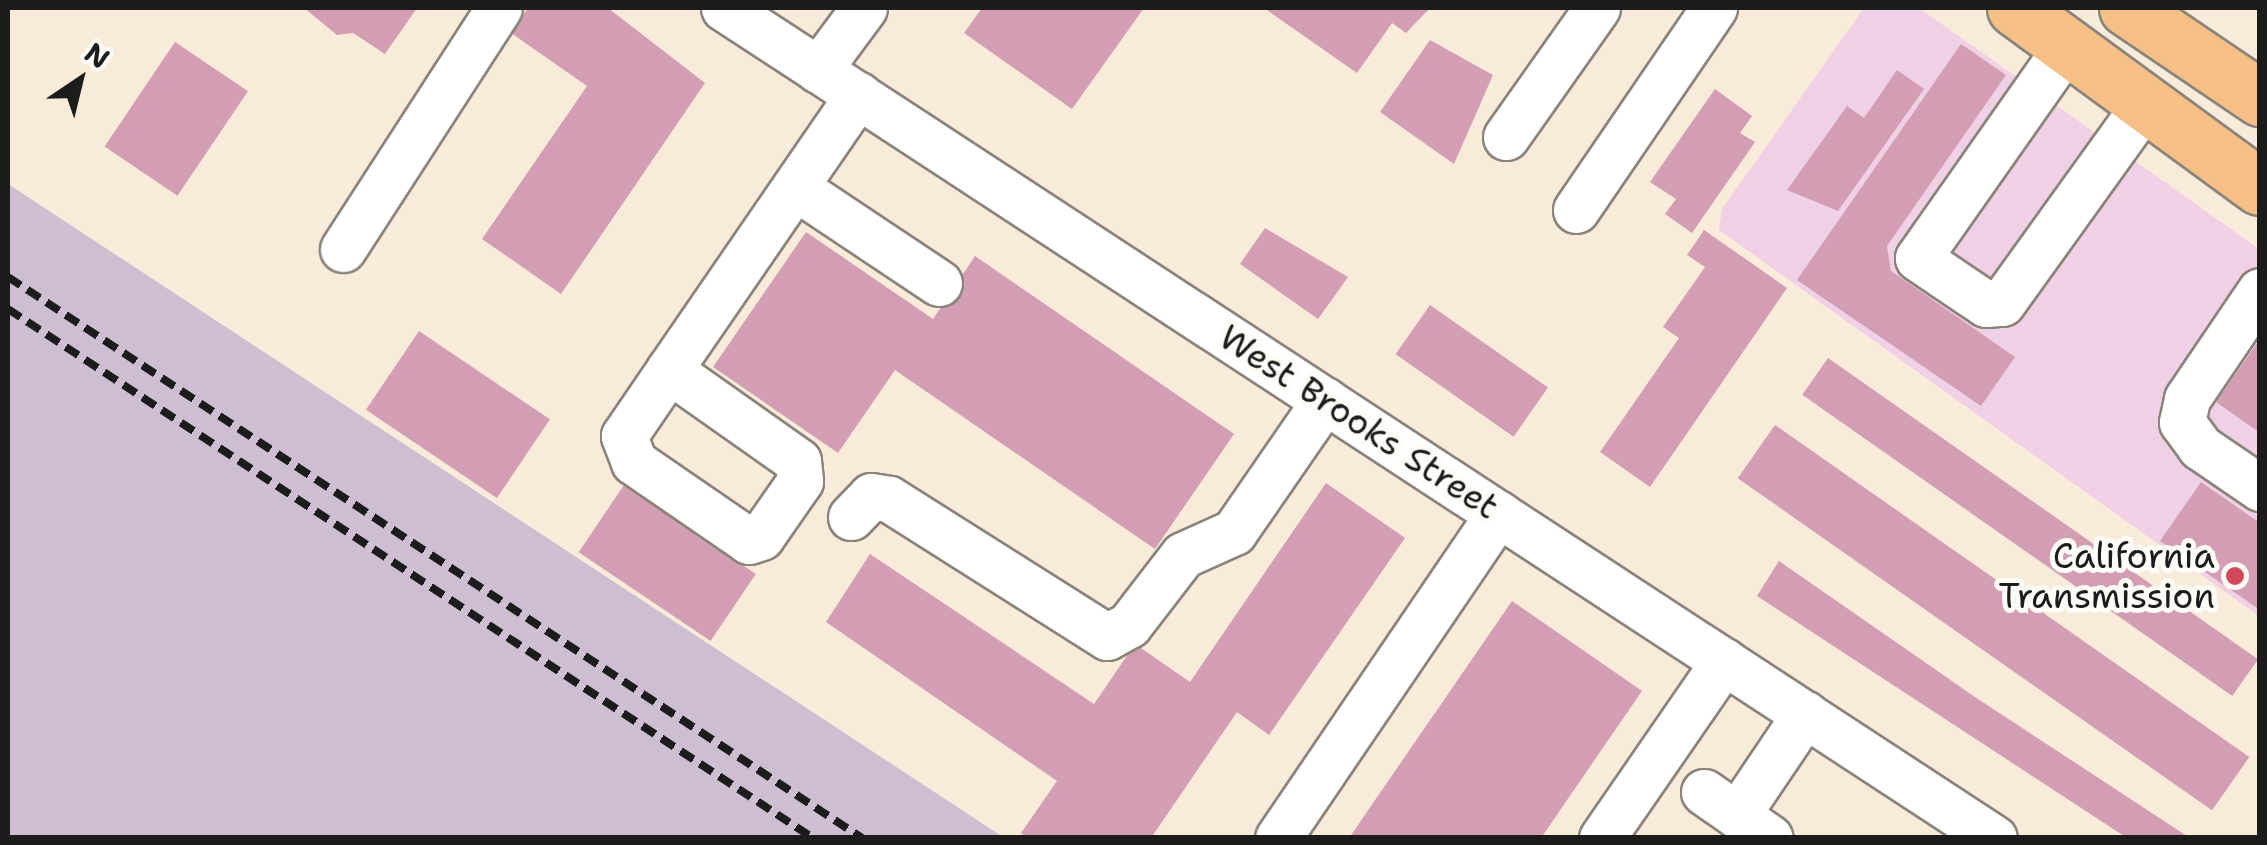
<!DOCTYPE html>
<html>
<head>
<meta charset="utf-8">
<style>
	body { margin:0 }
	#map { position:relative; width:2267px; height:845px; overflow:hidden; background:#f8ebda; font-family:"Shantell Sans",sans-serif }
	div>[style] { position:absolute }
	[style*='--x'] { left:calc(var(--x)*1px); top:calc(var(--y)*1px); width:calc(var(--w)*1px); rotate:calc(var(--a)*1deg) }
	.built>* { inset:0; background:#f0d0e5 }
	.industrial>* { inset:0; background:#cebed2 }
	.building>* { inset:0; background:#d39eb4; transform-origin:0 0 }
	.roads { filter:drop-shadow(2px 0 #8a847b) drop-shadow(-2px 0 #8a847b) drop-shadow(0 2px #8a847b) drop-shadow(0 -2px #8a847b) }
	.minor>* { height:45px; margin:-22.5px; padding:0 22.5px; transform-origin:22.5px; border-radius:22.5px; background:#fff }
	.major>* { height:55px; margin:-27.5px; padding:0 27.5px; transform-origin:27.5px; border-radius:27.5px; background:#f5bf86 }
	.rail>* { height:8px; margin-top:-4px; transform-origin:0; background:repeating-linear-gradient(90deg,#1c1c1c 0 15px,transparent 0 23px) }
	.dots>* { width:28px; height:28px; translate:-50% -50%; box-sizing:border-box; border:5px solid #fdfcf7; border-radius:50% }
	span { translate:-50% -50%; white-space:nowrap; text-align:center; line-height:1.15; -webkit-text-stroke:10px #fdfcf7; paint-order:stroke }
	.street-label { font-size:35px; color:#1c1c1c }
	.poi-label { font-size:35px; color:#1c1c1c }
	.right { translate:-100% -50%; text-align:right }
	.frame { position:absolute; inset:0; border:10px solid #1c1c1c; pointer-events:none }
	.north { position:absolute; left:30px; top:30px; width:100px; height:100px; -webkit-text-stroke:8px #fdfcf7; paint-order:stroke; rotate:35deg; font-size:28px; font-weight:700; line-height:40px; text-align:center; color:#1c1c1c }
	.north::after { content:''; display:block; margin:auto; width:35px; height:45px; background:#1c1c1c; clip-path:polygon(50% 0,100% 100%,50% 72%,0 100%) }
</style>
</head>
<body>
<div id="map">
	<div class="built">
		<div style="clip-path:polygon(1864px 8px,1919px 8px,2259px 249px,2259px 616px,1719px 230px,1722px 209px)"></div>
	</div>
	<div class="industrial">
		<div style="clip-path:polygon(8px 184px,1003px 837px,8px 837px)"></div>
	</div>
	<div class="building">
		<div style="clip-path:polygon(304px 8px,417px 8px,385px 54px,353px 33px,337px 35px)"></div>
		<div style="clip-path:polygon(528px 8px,608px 8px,705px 83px,561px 294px,482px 239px,587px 86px,511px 33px)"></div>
		<div style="clip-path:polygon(982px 8px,1144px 8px,1072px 109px,964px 33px)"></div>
		<div style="clip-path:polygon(1264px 8px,1430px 8px,1406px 33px,1392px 23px,1357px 73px)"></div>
		<div style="clip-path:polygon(1430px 40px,1493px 75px,1454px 164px,1380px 112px)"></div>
		<div style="left:175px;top:42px;width:88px;height:126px;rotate:34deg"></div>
		<div style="clip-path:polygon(1961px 44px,2006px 75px,1887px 246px,1891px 271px,2015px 357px,1981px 406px,1797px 280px)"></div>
		<div style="clip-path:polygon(1897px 70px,1924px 89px,1838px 211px,1787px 190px,1847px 106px,1864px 118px)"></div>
		<div style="clip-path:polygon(1715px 89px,1752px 116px,1740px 133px,1755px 142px,1692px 233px,1665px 214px,1676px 199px,1650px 182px)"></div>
		<div style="clip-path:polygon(1265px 228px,1348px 277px,1318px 319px,1240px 264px)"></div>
		<div style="clip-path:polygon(1704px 230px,1787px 288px,1650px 487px,1600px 452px,1679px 338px,1663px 327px,1705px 267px,1687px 255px)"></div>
		<div style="clip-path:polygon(806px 232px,933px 319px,975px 256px,1234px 434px,1155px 549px,895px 370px,838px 453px,713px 367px)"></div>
		<div style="left:1430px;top:305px;width:144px;height:60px;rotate:35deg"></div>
		<div style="left:419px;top:331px;width:158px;height:95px;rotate:34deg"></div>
		<div style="clip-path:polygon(2260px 339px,2260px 433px,2216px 402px)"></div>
		<div style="left:1828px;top:358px;width:525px;height:45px;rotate:35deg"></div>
		<div style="left:1775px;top:425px;width:579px;height:65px;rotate:35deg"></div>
		<div style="clip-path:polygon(2201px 482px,2260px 523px,2260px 610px,2160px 541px)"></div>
		<div style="clip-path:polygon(1326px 483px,1405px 538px,1269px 735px,1237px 712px,1151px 838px,1028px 838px,1021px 833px,1057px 781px,826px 622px,870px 554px,1094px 704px,1135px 644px,1190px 682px)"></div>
		<div style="left:624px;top:485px;width:159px;height:81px;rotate:34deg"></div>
		<div style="clip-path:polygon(1779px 561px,1975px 697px,2190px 838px,2127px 838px,1757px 596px)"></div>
		<div style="clip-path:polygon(1512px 601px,1642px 691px,1541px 838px,1349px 838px)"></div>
	</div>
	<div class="roads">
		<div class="minor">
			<div style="--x:724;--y:8;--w:1517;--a:33.17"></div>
			<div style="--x:2067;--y:46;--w:259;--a:125.1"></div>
			<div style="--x:1918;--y:258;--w:82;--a:34.1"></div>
			<div style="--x:1986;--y:304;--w:16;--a:-4"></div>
			<div style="--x:2002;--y:303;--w:245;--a:-54.3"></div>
			<div style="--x:818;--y:70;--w:77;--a:-53.4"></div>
			<div style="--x:1506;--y:137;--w:158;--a:-54.8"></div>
			<div style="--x:795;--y:187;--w:173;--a:33.7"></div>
			<div style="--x:1576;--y:210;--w:245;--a:-55.7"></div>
			<div style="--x:343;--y:249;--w:287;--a:-57.1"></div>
			<div style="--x:2260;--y:291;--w:130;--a:124.1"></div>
			<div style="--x:2187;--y:399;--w:24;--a:102"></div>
			<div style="--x:2182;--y:422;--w:31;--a:54"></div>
			<div style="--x:2200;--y:447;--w:73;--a:34.3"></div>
			<div style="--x:669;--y:370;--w:158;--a:35.2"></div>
			<div style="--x:798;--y:461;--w:20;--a:84"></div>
			<div style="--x:800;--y:481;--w:68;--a:124.9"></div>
			<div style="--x:761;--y:537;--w:13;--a:162"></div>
			<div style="--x:749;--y:541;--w:140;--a:-145.5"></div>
			<div style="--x:634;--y:462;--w:28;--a:-111"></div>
			<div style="--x:624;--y:436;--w:80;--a:-55.7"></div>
			<div style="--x:669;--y:370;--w:334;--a:-55.5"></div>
			<div style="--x:851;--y:517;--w:29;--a:-46"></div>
			<div style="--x:871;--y:496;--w:18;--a:9"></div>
			<div style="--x:889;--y:499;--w:258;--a:32.3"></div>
			<div style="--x:1107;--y:637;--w:25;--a:-29"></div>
			<div style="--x:1129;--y:625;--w:88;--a:-52.4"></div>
			<div style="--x:1183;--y:555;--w:56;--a:-24.3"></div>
			<div style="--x:1234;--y:532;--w:160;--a:-55.4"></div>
			<div style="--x:1704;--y:792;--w:80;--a:34.9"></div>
			<div style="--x:1737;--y:815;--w:122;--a:-56"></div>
			<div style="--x:1278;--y:838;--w:392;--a:-55.8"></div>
			<div style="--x:1602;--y:838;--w:215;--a:-55.4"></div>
		</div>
		<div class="major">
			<div style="--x:2015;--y:8;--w:303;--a:36.2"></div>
			<div style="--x:2127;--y:8;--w:161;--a:34.1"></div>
		</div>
	</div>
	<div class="rail">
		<div style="--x:8;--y:277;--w:1022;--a:33.3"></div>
		<div style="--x:8;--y:309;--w:963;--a:33.31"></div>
	</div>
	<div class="dots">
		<div style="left:2235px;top:576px;background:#d1495b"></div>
	</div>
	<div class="street-label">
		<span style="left:1359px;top:422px;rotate:33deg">West Brooks Street</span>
	</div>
	<div class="poi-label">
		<span class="right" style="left:2215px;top:576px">California<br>Transmission</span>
	</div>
	<div class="frame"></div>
	<div class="north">N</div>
</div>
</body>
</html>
